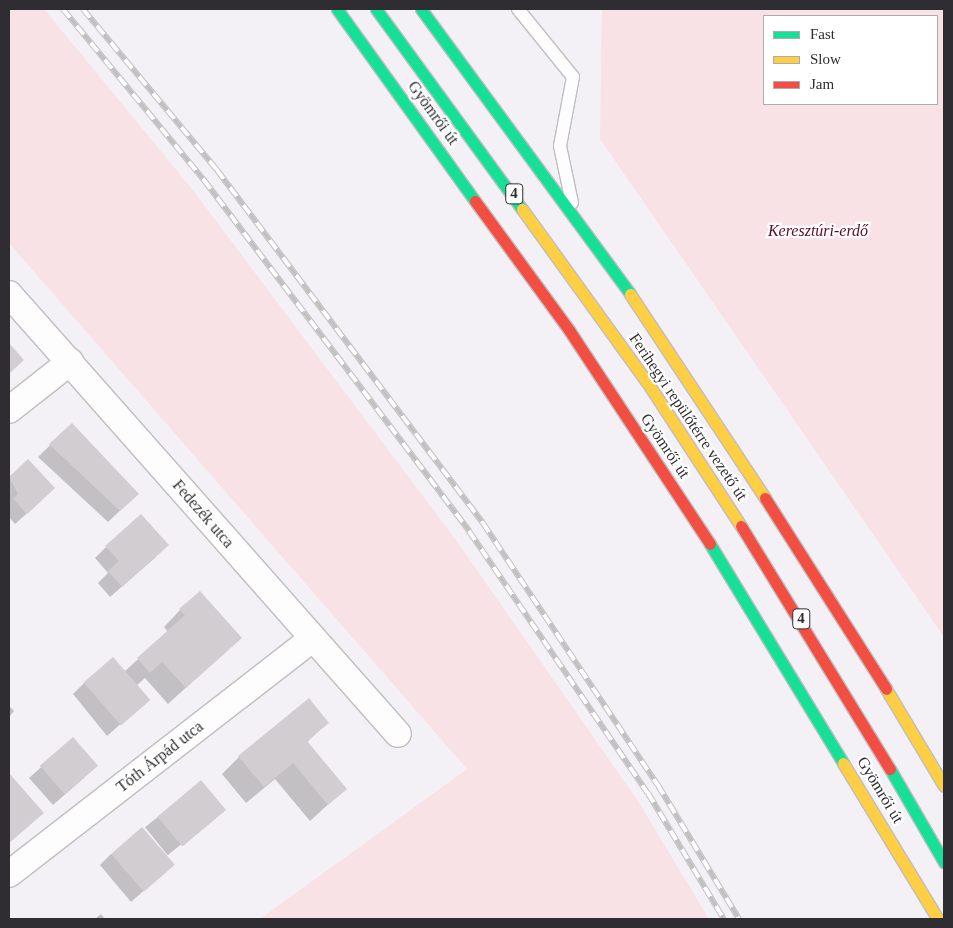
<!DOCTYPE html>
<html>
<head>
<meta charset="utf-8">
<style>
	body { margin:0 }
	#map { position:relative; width:953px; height:928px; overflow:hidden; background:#f4f1f6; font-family:Georgia,serif }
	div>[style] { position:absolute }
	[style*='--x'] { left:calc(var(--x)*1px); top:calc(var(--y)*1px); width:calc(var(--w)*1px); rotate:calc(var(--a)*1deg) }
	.green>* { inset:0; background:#f8e2e6 }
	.shadow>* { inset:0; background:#0003; transform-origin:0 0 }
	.building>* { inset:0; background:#d1cdd1; transform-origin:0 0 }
	.roads { filter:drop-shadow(1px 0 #c0bdc1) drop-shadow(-1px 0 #c0bdc1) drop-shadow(0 1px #c0bdc1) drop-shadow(0 -1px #c0bdc1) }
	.lane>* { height:12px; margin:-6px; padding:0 6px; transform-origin:6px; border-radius:6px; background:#fdfdfe }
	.street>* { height:26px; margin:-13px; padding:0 13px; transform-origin:13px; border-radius:13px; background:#fdfdfe }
	.fast>* { height:11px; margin:-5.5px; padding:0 5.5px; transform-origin:5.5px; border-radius:5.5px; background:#16e098 }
	.slow>* { height:11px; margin:-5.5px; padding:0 5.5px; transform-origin:5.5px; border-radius:5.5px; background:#ffcf43 }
	.jam>* { height:11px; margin:-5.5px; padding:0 5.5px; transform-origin:5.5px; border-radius:5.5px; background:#f24e42 }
	.rail>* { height:5.5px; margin-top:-2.75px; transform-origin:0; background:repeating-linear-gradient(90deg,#fff 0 11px,#c2c1c2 0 22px); box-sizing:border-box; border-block:1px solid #c2c1c2 }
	span { translate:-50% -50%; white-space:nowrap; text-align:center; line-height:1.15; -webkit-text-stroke:4.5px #fff; paint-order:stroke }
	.shield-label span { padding:1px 4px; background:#fff; border:1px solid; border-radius:4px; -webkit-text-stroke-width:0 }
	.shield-label { font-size:15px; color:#2f2d31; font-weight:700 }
	.street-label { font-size:16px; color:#2f2d31 }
	.park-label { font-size:16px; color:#5b0c21; font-style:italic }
	.frame { position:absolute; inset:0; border:10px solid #2f2d31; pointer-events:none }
	.legend { position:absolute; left:763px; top:15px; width:175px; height:90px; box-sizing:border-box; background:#fff; border:1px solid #acabad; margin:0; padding:6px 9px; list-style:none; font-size:15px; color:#2f2d31 }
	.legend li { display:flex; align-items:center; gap:10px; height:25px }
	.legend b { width:25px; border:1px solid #acabad }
</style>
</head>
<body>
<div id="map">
	<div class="green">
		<div style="clip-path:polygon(9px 9px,44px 9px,192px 189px,456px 540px,638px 801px,709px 919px,260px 919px,467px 769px,9px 243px)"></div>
		<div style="clip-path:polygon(evenodd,602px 9px,944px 9px,944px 637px,600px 139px,602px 9px,764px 16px,937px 16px,937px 104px,764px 104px,764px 16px)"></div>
	</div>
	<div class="shadow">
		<div style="clip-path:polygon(72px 424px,126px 505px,108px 522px,38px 457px)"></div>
		<div style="clip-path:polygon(28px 461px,42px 500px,15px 524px,9px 517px,9px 479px)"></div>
		<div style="clip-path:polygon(106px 547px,156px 557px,110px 597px,98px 583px,108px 573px,95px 558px)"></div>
		<div style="clip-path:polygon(180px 610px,240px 638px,168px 704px,145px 678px,136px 686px,148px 700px,107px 736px,73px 694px,84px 683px,124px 672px,168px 632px,164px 627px)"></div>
		<div style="clip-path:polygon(9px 706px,14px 711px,9px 717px)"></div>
		<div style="clip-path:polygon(328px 722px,306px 743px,345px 789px,310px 821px,275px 779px,246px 803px,222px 774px,239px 757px)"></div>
		<div style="clip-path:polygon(73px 739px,85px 777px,53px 805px,29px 778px)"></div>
		<div style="clip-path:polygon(9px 774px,42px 813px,9px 843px)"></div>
		<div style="left:201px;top:782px;width:36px;height:72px;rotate:51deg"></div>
		<div style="clip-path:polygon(111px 854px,173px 865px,131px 902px,100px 865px)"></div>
		<div style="clip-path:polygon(101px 914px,105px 919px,95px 919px)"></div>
	</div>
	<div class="building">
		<div style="clip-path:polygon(9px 343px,24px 360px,9px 374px)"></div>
		<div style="clip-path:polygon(72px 423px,139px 494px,120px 511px,49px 444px)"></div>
		<div style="clip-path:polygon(28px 459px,55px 488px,27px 514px,13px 499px,18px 494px,9px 477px)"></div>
		<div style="clip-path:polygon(141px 514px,169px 545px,122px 587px,108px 571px,119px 561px,105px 546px)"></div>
		<div style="clip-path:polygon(200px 591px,242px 638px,186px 688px,162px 662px,150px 673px,137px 658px,185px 615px,179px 609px)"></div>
		<div style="left:113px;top:657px;width:57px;height:39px;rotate:49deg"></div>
		<div style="clip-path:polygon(309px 698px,329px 723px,307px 741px,347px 789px,328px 805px,293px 763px,264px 787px,238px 756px)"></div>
		<div style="left:73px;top:737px;width:38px;height:44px;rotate:49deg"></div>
		<div style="clip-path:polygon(9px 773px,44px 813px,9px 843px)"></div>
		<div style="left:201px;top:780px;width:39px;height:57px;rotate:50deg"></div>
		<div style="left:142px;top:827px;width:50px;height:41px;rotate:49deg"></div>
	</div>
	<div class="roads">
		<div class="lane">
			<div style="--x:518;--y:9;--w:87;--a:51"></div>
			<div style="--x:573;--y:77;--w:70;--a:100.7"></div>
			<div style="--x:560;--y:146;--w:58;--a:78.1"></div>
		</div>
		<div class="street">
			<div style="--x:9;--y:294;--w:587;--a:48.52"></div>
			<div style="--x:9;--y:410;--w:78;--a:-38.2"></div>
			<div style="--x:9;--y:874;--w:382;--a:-37.8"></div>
		</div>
		<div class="fast">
			<div style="--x:337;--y:9;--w:236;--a:54.3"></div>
			<div style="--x:376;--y:9;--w:248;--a:53.9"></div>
			<div style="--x:421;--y:9;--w:353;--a:53.7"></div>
			<div style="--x:710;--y:544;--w:256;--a:58.7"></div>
			<div style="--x:890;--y:769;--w:108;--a:59.9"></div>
		</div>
		<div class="slow">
			<div style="--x:522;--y:209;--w:213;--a:54.2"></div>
			<div style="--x:647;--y:382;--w:172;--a:56.9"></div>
			<div style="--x:630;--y:294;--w:245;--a:56.5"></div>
			<div style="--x:886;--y:689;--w:113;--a:59.1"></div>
			<div style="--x:843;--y:763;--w:183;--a:58.7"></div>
		</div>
		<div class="jam">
			<div style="--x:475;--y:201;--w:160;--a:53.9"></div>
			<div style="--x:569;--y:330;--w:256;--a:56.6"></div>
			<div style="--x:765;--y:498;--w:226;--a:57.6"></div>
			<div style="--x:741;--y:526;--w:285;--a:58.5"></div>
		</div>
	</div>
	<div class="rail">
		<div style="--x:63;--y:9;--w:222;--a:50.5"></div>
		<div style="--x:204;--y:180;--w:440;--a:52.9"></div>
		<div style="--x:469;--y:531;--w:317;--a:55.7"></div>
		<div style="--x:648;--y:793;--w:147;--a:58.9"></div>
		<div style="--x:83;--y:9;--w:209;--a:50.2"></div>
		<div style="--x:217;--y:170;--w:442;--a:53"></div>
		<div style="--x:483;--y:523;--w:315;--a:56.3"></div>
		<div style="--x:658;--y:785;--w:157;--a:58.8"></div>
	</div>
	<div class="shield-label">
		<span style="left:514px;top:194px">4</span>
		<span style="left:801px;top:619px">4</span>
	</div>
	<div class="street-label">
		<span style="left:433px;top:113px;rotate:54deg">Gyömrői út</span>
		<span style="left:688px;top:417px;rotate:56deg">Ferihegyi repülőtérre vezető út</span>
		<span style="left:665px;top:446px;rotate:56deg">Gyömrői út</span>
		<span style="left:203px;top:514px;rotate:49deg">Fedezék utca</span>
		<span style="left:160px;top:757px;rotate:-38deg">Tóth Árpád utca</span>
		<span style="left:880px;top:790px;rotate:59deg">Gyömrői út</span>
	</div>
	<div class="park-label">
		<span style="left:818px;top:231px">Keresztúri-erdő</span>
	</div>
	<div class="frame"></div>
	<ul class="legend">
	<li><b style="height:6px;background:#16e098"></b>Fast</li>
	<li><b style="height:6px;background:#ffcf43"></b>Slow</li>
	<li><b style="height:6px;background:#f24e42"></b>Jam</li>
	</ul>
</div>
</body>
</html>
